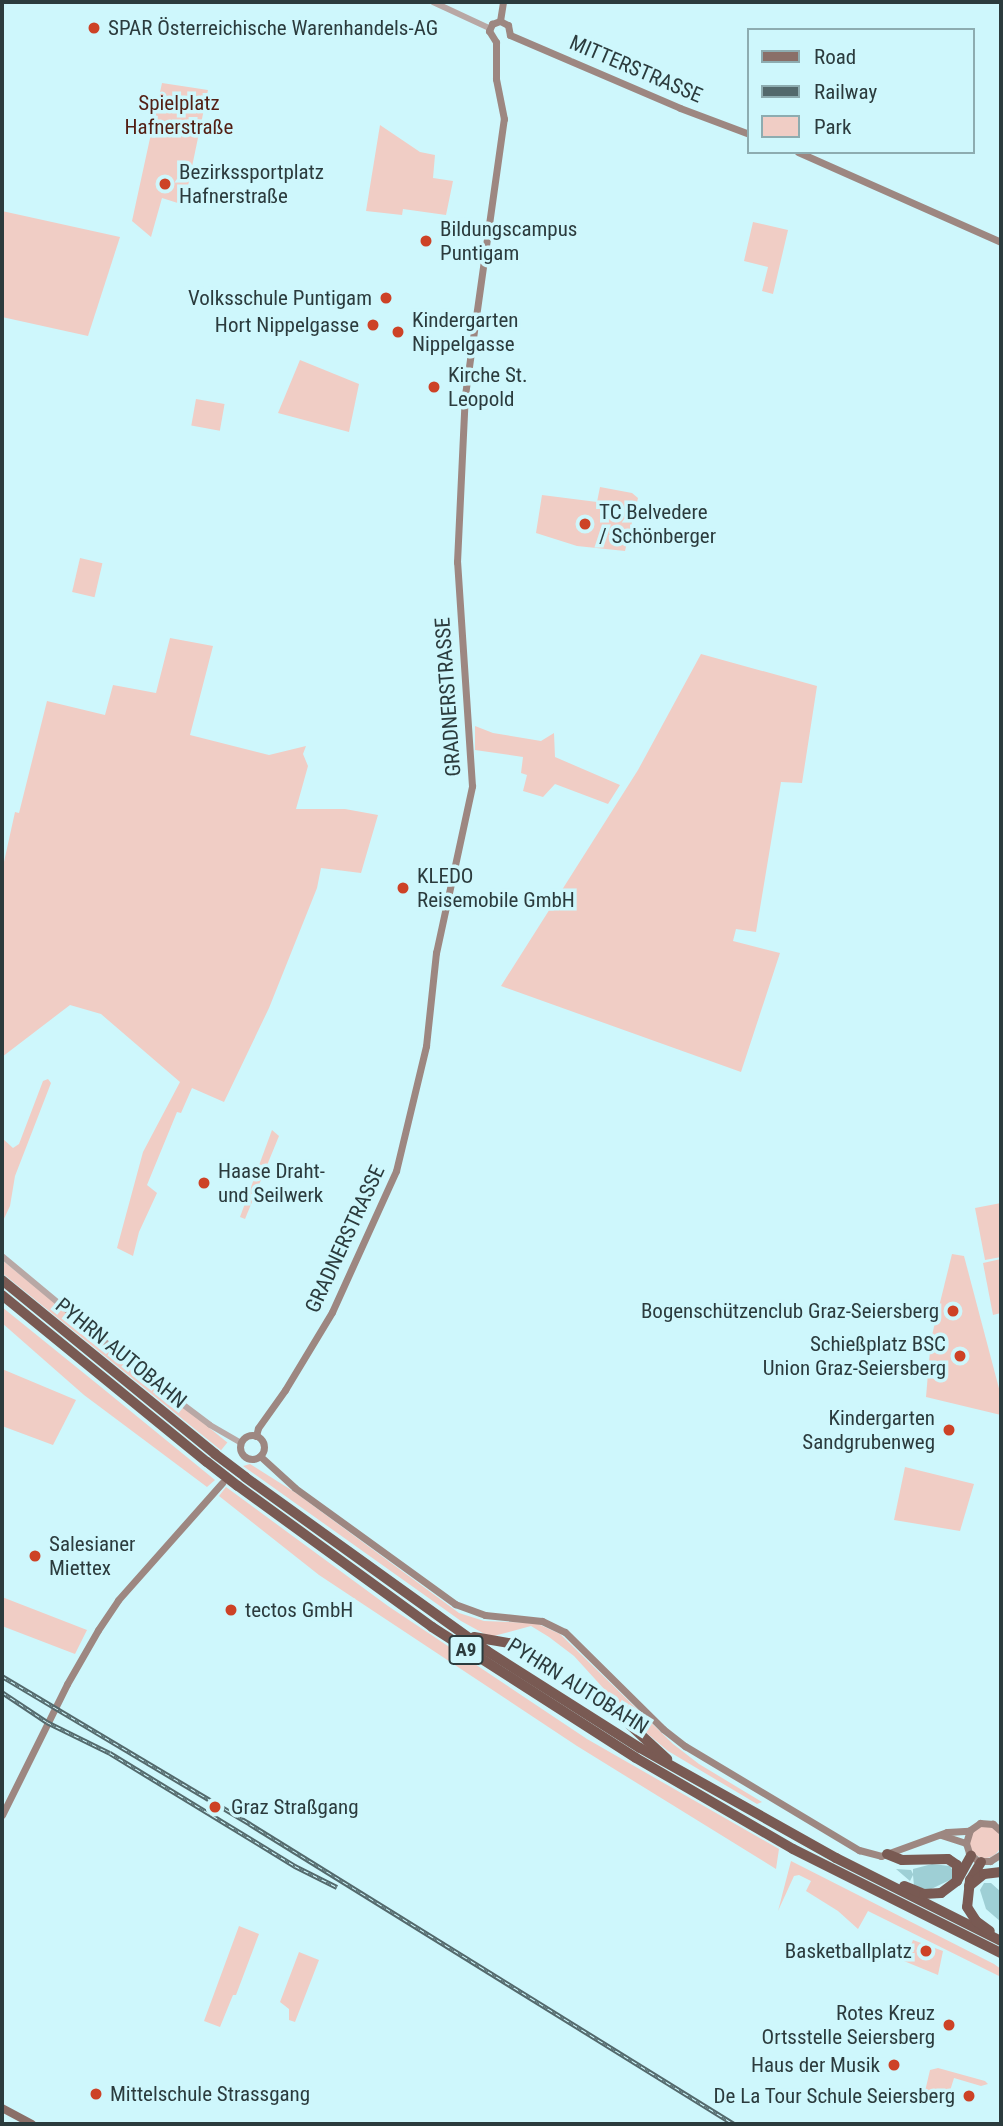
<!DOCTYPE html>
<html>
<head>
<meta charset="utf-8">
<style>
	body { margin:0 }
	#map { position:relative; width:1003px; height:2126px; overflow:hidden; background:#cef7fc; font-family:"Roboto Condensed",sans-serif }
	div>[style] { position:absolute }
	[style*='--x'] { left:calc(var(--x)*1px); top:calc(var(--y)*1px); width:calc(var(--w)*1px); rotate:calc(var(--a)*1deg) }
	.green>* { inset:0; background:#f0cdc5; transform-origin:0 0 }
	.round { border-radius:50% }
	.water>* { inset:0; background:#9ecfd5 }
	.tertiary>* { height:6px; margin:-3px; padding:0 3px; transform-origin:3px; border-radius:3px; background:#b8a8a5 }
	.secondary>* { height:7px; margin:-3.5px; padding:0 3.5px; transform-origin:3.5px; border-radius:3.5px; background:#9d8781 }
	.secondary>.ring { margin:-3.5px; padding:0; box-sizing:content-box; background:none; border:7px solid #9d8781; border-radius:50% }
	.primary>* { height:8px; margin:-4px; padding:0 4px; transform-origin:4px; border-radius:4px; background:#8a6f68 }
	.motorway>* { height:10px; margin:-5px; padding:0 5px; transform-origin:5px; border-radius:5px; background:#795a53 }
	.rail>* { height:4.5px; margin-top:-2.25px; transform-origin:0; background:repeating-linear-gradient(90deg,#cef7fc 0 5px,#53696c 0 10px); box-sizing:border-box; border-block:2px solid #53696c }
	.motorway-bridge>* { height:10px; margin:-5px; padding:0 5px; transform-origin:5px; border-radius:5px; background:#795a53 }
	.dots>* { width:19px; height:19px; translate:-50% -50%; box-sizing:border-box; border:4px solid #cef7fc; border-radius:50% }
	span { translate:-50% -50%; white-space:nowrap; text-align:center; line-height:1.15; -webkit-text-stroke:7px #cef7fc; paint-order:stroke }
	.shield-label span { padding:2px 5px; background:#cef7fc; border:2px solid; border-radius:5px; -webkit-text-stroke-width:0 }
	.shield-label { font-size:19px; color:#2b3b3d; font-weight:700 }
	.poi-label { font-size:21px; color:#2b3b3d }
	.left { translate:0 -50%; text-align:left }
	.right { translate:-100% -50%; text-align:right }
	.street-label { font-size:21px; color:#2b3b3d }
	.park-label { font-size:21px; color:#531f14 }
	.frame { position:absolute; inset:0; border:4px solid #2b3b3d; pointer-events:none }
	.legend { position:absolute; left:747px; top:28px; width:228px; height:126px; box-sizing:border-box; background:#cef7fc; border:2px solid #8dacb0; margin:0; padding:9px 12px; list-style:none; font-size:21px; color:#2b3b3d }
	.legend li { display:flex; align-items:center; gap:14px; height:35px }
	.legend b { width:35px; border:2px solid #8dacb0 }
</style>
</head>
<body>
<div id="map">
	<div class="green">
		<div style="clip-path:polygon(162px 83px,208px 90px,184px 205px,162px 198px,151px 237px,132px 221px)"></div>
		<div style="clip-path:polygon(380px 125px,420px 152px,435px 155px,433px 178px,453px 181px,446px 215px,403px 209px,402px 215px,366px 211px)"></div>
		<div style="clip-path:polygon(2px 211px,120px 237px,88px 336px,2px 317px)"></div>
		<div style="clip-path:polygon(753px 222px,788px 230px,773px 294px,762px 291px,768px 267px,744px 261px)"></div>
		<div style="clip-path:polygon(300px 360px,359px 384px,349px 432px,278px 413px)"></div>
		<div style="left:196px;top:399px;width:29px;height:27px;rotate:10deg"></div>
		<div style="clip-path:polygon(600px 487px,632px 493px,638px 498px,625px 551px,577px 546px,536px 533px,542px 495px,597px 502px)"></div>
		<div style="left:80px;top:558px;width:23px;height:35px;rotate:13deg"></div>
		<div style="clip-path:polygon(170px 638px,213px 646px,190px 735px,269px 755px,306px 746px,303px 754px,308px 766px,296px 809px,345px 809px,378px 815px,361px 873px,321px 868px,317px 888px,269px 1008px,224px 1102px,192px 1088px,181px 1113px,177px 1112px,147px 1185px,157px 1193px,139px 1232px,133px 1256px,117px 1248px,143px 1152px,180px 1082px,101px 1014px,70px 1005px,2px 1057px,2px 871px,15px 812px,19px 813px,47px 701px,105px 715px,113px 685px,156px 693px)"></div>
		<div style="clip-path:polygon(701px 654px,817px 686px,802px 783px,781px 782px,756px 932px,736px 929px,733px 941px,780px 953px,741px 1072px,501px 986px,638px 770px)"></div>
		<div style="clip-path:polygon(475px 726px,493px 733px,541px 741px,554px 733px,555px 757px,620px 785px,608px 804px,555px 784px,543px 797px,523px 791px,527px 775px,521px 773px,523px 757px,475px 750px)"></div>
		<div style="clip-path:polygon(48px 1079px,51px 1083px,15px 1176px,10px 1206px,2px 1223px,2px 1138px,13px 1148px,19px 1144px,43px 1081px)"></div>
		<div style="clip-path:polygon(272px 1130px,279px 1136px,245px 1219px,240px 1217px)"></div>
		<div style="clip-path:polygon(1001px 1203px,1001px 1257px,985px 1260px,975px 1208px)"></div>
		<div style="clip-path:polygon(952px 1254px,964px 1256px,1001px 1396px,1001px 1415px,926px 1397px,931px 1339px)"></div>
		<div style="clip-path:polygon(1001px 1259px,1001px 1313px,993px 1315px,983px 1263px)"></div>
		<div style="left:2px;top:1260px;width:290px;height:10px;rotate:39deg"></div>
		<div style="clip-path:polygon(2px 1307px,101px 1387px,215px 1480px,207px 1487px,84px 1395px,2px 1323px)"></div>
		<div style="clip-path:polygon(2px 1369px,76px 1400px,53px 1445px,2px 1426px)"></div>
		<div style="clip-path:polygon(250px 1464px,296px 1493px,459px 1613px,484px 1621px,536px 1623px,560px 1634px,673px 1744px,699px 1764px,762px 1802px,757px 1804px,668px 1751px,636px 1724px,574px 1656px,549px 1637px,531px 1626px,490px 1637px,461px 1621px,243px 1466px)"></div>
		<div style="clip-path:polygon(905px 1467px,974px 1484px,960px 1531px,894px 1520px)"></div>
		<div style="clip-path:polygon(226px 1487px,388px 1606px,587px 1739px,779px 1849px,776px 1869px,577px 1746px,319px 1575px,219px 1496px)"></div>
		<div style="clip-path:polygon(2px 1597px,87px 1630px,75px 1654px,2px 1626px)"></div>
		<div class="round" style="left:969px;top:1826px;width:32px;height:32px"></div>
		<div style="clip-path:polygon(791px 1861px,994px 1964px,1001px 1969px,1001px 1977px,868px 1911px,858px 1929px,838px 1911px,806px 1891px,811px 1881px,799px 1875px,794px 1876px,778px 1911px)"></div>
		<div style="clip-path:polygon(239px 1926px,259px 1934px,236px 1995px,233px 1995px,220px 2027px,204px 2021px)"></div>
		<div style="clip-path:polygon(913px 1940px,943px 1951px,938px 1975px,899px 1959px,903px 1949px,909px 1950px)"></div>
		<div style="clip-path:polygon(299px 1952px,319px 1960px,295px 2022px,289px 2020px,289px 2009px,280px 2002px)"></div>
		<div style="clip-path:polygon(938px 2068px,985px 2081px,988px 2084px,981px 2086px,954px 2078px,945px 2107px,923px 2100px,930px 2070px)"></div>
	</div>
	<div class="water">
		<div style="clip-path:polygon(932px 1864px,950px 1866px,953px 1871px,952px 1879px,929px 1890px,914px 1886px,913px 1875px,910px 1881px,896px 1869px,911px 1870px,913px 1874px,913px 1869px)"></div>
		<div style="clip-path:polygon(984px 1883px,991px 1883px,1001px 1892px,1001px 1922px,986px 1909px,980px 1890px)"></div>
	</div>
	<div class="tertiary">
		<div style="--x:433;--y:2;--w:62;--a:24.9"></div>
		<div style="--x:2;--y:1256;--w:197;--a:39.8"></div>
		<div style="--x:153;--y:1382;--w:71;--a:37"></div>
		<div style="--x:210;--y:1425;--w:34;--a:30"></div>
	</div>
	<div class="secondary">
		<div style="--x:500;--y:21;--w:19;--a:-81"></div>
		<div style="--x:500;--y:21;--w:9;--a:27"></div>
		<div style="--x:508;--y:25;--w:10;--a:79"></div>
		<div style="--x:510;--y:35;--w:185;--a:23.2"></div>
		<div style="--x:680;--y:108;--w:74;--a:20.6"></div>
		<div style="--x:496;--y:42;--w:13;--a:-122"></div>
		<div style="--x:489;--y:31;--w:8;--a:-67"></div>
		<div style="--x:492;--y:24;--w:9;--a:-21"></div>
		<div style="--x:798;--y:152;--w:222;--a:23.9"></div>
		<div class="ring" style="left:240px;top:1435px;width:17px;height:17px"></div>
		<div style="--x:256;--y:1436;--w:8;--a:-76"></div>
		<div style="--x:258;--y:1428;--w:47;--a:-54.6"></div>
		<div style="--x:285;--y:1390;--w:91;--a:-58.9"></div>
		<div style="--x:332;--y:1312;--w:155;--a:-65.6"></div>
		<div style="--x:396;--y:1171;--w:129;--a:-76.5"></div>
		<div style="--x:426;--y:1046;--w:94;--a:-83.9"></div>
		<div style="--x:436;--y:953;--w:171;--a:-77.8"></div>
		<div style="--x:472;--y:786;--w:225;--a:-93.8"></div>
		<div style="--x:457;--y:562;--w:167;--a:-87.3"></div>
		<div style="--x:465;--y:395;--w:279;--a:-82"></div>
		<div style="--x:504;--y:119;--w:41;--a:-101.3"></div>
		<div style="--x:496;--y:79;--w:37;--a:-90"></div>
		<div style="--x:260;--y:1456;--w:47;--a:42.4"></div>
		<div style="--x:295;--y:1488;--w:198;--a:35.9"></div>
		<div style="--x:455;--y:1604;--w:32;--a:20"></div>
		<div style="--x:485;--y:1615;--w:57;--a:6"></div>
		<div style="--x:542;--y:1621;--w:25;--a:26"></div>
		<div style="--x:565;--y:1632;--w:138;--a:44.7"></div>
		<div style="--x:663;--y:1729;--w:28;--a:38"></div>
		<div style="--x:685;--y:1746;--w:203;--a:30.9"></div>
		<div style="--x:859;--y:1850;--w:23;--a:15"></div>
		<div style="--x:881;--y:1856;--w:70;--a:-20"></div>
		<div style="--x:947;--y:1832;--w:22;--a:-3"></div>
		<div style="--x:2;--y:1815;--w:146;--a:-63.6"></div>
		<div style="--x:67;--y:1684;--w:62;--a:-60.1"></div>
		<div style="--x:98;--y:1630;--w:36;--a:-56"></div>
		<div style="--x:118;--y:1600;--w:157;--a:-48.4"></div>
		<div style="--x:1001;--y:1831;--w:11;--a:-139"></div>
		<div style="--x:993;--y:1824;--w:13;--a:-176"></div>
		<div style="--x:980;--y:1823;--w:12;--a:145"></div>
		<div style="--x:970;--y:1830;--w:14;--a:107"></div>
		<div style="--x:966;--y:1843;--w:10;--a:73"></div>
		<div style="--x:969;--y:1853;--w:12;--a:42"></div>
		<div style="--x:978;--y:1861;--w:12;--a:0"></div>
		<div style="--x:990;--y:1861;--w:13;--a:-32"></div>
		<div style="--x:941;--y:1835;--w:26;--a:18"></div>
	</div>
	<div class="primary">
		<div style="--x:2;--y:2108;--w:34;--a:28"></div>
	</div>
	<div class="motorway">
		<div style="--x:2;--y:1280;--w:275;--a:39.2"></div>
		<div style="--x:2;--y:1295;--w:264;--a:39.2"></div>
		<div style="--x:245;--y:1477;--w:298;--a:35.7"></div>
		<div style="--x:487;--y:1651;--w:181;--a:32.4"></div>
		<div style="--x:640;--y:1748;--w:225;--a:29.3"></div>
		<div style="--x:836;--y:1858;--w:185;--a:26.7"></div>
		<div style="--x:238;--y:1486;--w:240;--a:36"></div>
		<div style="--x:432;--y:1627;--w:242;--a:32.7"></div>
		<div style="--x:636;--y:1758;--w:181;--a:30.1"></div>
		<div style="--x:793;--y:1849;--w:233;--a:26.6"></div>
		<div style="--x:474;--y:1637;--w:41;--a:9.9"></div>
		<div style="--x:629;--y:1724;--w:52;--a:42.6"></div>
		<div style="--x:887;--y:1854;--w:16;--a:22"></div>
		<div style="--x:902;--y:1860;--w:46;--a:-1.2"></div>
		<div style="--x:948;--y:1859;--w:11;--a:34"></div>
		<div style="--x:957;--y:1865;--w:16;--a:90"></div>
		<div style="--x:981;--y:1862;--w:21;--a:121"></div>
		<div style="--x:970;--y:1880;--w:27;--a:96"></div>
		<div style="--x:967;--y:1907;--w:17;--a:57"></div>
		<div style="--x:976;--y:1921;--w:17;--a:36"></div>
		<div style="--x:904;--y:1886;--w:22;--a:22"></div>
		<div style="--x:924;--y:1894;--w:17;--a:-3"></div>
		<div style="--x:941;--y:1893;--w:20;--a:-37"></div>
		<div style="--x:957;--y:1881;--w:29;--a:-61"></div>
		<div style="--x:969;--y:1886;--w:19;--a:-39"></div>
		<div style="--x:984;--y:1874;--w:17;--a:-7"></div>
	</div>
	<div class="rail">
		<div style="--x:2;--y:1676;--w:289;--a:30.8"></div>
		<div style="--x:250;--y:1824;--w:569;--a:31.79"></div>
		<div style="--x:2;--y:1692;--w:54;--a:33.7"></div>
		<div style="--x:47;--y:1722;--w:70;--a:26.2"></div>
		<div style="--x:110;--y:1753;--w:217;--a:31.4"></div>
		<div style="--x:295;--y:1866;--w:47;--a:26.6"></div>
	</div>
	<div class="motorway-bridge">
		<div style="--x:215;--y:1454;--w:38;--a:37"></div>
		<div style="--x:207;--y:1462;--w:39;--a:38"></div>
	</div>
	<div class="dots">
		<div style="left:94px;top:28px;background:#cd4226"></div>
		<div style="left:165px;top:184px;background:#cd4226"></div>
		<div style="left:426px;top:241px;background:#cd4226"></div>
		<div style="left:386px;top:298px;background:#cd4226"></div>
		<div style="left:373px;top:325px;background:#cd4226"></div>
		<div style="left:398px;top:332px;background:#cd4226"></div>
		<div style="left:434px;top:387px;background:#cd4226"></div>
		<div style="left:585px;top:524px;background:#cd4226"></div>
		<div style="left:403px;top:888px;background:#cd4226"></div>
		<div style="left:204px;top:1183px;background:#cd4226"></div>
		<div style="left:953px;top:1311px;background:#cd4226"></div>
		<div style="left:960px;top:1356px;background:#cd4226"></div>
		<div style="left:949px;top:1430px;background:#cd4226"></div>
		<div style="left:35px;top:1556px;background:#cd4226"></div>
		<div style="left:231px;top:1610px;background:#cd4226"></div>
		<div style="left:215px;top:1807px;background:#cd4226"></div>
		<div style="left:926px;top:1951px;background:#cd4226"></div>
		<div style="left:949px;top:2025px;background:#cd4226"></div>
		<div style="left:894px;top:2065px;background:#cd4226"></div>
		<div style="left:96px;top:2094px;background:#cd4226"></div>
		<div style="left:969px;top:2096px;background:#cd4226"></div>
	</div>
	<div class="shield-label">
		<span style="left:466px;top:1650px">A9</span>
	</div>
	<div class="poi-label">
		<span class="left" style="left:108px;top:28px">SPAR Österreichische Warenhandels-AG</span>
		<span class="left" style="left:179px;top:184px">Bezirkssportplatz<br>Hafnerstraße</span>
		<span class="left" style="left:440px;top:241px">Bildungscampus<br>Puntigam</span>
		<span class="right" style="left:372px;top:298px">Volksschule Puntigam</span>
		<span class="left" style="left:412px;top:332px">Kindergarten<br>Nippelgasse</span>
		<span class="right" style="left:359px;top:325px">Hort Nippelgasse</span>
		<span class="left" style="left:448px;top:387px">Kirche St.<br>Leopold</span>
		<span class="left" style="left:599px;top:524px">TC Belvedere<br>/ Schönberger</span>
		<span class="left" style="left:417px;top:888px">KLEDO<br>Reisemobile GmbH</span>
		<span class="left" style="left:218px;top:1183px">Haase Draht-<br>und Seilwerk</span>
		<span class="right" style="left:939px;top:1311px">Bogenschützenclub Graz-Seiersberg</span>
		<span class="right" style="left:946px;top:1356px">Schießplatz BSC<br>Union Graz-Seiersberg</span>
		<span class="right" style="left:935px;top:1430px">Kindergarten<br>Sandgrubenweg</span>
		<span class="left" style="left:49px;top:1556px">Salesianer<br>Miettex</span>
		<span class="left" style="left:245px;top:1610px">tectos GmbH</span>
		<span class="left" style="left:231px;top:1807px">Graz Straßgang</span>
		<span class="right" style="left:912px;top:1951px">Basketballplatz</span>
		<span class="right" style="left:935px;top:2025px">Rotes Kreuz<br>Ortsstelle Seiersberg</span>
		<span class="right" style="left:880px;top:2065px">Haus der Musik</span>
		<span class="left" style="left:110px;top:2094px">Mittelschule Strassgang</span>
		<span class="right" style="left:955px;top:2096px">De La Tour Schule Seiersberg</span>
	</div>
	<div class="street-label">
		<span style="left:636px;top:69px;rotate:23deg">MITTERSTRASSE</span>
		<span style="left:448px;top:697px;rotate:-94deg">GRADNERSTRASSE</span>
		<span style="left:345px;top:1239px;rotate:-65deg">GRADNERSTRASSE</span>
		<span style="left:121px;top:1353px;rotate:39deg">PYHRN AUTOBAHN</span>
		<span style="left:578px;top:1686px;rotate:32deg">PYHRN AUTOBAHN</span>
	</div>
	<div class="park-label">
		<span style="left:179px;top:115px">Spielplatz<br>Hafnerstraße</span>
	</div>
	<div class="frame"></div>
	<ul class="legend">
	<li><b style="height:9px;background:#8a6f68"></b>Road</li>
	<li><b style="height:9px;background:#53696c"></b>Railway</li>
	<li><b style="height:19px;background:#f0cdc5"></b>Park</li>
	</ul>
</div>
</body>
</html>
